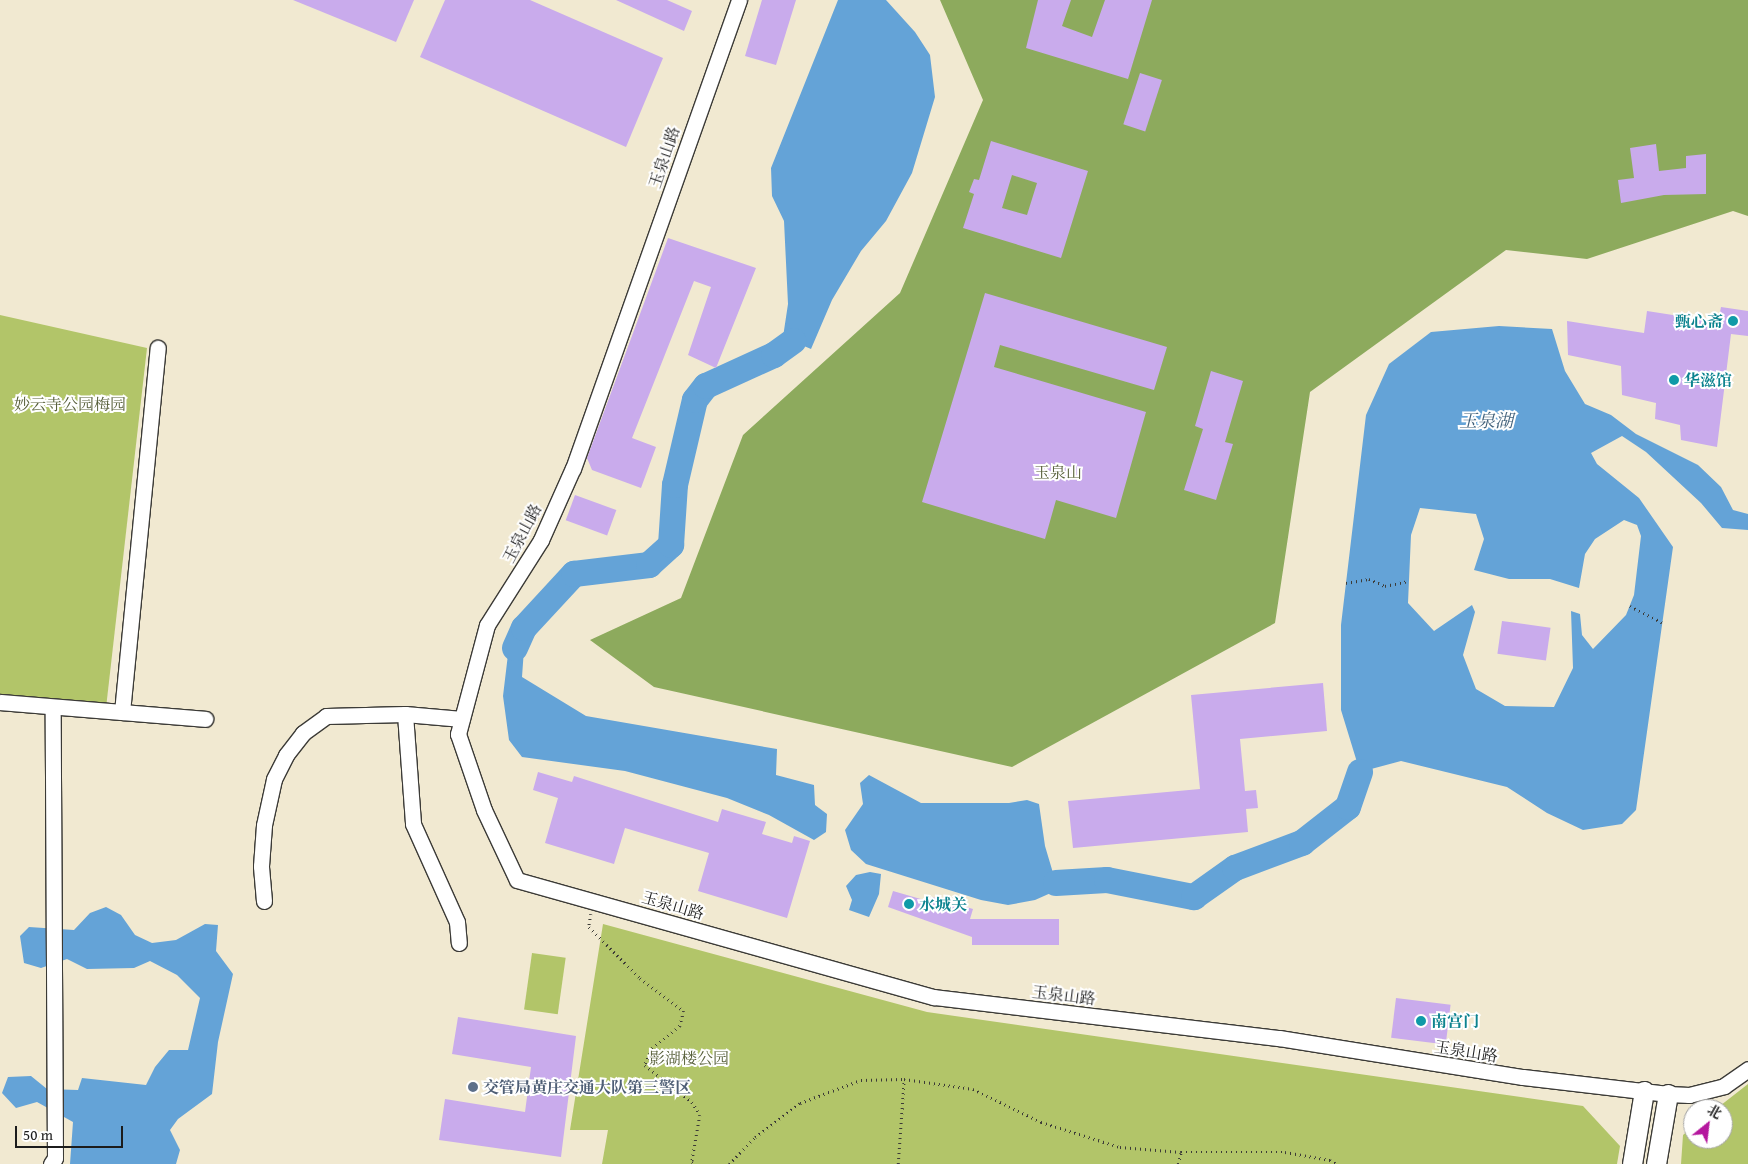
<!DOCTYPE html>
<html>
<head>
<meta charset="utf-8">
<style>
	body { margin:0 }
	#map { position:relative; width:1748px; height:1164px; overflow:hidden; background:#f1e9d1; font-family:"Gentium Book Plus","Noto Serif SC",serif }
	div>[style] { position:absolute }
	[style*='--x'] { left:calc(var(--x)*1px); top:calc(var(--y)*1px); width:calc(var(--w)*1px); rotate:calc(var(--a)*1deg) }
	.green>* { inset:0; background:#b2c569; transform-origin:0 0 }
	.forest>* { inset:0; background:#8daa5d }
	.water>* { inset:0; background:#64a3d7 }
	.river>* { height:26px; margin:-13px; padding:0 13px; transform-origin:13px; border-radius:13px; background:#64a3d7 }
	.building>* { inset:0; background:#c9abec; transform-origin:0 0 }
	.path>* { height:2.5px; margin-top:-1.25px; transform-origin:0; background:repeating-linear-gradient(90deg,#3c3b37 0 1px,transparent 0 5px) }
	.roads { filter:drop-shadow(1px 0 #3c3b37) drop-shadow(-1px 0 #3c3b37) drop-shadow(0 1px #3c3b37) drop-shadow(0 -1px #3c3b37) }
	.minor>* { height:15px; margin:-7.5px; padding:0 7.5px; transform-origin:7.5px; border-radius:7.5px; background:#fff }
	.major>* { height:19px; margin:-9.5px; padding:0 9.5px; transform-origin:9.5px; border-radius:9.5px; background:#fff }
	.dots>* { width:14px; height:14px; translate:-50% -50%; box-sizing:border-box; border:2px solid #fff; border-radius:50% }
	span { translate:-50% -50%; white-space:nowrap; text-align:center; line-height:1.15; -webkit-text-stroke:4px #fff; paint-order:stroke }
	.street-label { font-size:16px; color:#1c1c1c }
	.culture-label { font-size:16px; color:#0d838f; font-weight:700 }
	.right { translate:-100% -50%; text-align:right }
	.left { translate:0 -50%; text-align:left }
	.park-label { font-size:16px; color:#58603b }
	.service-label { font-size:16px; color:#4e5e75; font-weight:700 }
	.water-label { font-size:18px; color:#40607a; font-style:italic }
	.north { position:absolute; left:1683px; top:1099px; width:50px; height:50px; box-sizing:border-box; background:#fff; border:1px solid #a4a4a4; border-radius:50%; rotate:29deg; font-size:14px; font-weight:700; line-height:20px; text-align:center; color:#1c1c1c }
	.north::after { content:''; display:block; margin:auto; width:18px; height:22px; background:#b5179e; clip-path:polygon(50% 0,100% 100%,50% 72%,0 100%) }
	.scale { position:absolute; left:15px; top:1126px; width:108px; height:22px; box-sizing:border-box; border:2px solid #1c1c1c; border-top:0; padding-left:6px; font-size:15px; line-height:18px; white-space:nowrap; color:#1c1c1c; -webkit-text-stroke:4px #fff; paint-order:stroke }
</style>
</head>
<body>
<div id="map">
	<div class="green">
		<div style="clip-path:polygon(0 315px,147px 348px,106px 708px,0 699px)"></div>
		<div style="clip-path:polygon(603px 924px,927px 1012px,1583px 1106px,1620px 1146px,1617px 1164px,602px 1164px,608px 1130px,570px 1130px)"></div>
		<div style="left:532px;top:953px;width:34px;height:57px;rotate:8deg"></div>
		<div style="clip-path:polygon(1748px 1084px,1748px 1164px,1681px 1164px,1683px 1135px,1693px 1127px,1693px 1139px,1723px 1139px,1723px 1109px,1716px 1109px)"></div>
	</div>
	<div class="forest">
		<div style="clip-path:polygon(940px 0,1748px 0,1748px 216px,1733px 211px,1587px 259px,1506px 250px,1310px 392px,1275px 623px,1012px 767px,654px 687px,590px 640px,681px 598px,743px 435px,900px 293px,983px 100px)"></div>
	</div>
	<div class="water">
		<div style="clip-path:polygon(838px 0,886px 0,915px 32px,930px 55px,935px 97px,912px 173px,886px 221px,861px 251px,832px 300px,811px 349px,783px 337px,788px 304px,784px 221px,772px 196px,771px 168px)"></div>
		<div style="clip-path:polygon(evenodd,1499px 326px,1552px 329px,1565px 371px,1585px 404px,1611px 415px,1636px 434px,1698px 465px,1721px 487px,1733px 510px,1748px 514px,1748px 530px,1722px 528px,1701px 503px,1646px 452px,1622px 436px,1591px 453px,1597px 464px,1639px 498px,1673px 547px,1636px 810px,1622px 824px,1583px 830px,1547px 813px,1507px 787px,1401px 761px,1360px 772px,1341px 710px,1341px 625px,1366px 415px,1389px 364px,1431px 332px,1499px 326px,1420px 508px,1476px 514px,1484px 539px,1474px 570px,1509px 579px,1550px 579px,1579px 588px,1585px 554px,1595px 539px,1624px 520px,1637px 525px,1641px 536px,1634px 595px,1626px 615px,1593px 649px,1582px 635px,1580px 614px,1571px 611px,1573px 668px,1554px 707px,1505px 706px,1476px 689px,1463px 655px,1475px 612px,1472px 605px,1434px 631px,1408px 603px,1411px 535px,1420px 508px)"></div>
		<div style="clip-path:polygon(509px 646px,524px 649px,522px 677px,586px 716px,777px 749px,776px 775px,814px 785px,815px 805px,827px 814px,826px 832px,814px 840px,769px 815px,727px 798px,625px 771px,522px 757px,509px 740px,503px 696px)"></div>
		<div style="clip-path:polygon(869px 775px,921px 803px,1009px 803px,1027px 800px,1039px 804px,1045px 846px,1056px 883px,1053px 892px,1035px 900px,1008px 905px,981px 900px,866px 864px,851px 850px,845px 830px,863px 804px,860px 783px)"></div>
		<div style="clip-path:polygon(870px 872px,881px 874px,879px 894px,869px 917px,849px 910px,852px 900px,846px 886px,856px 875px)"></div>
		<div style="clip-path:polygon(106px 907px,121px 915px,135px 935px,152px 943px,176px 940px,205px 924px,218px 925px,216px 951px,233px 974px,218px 1042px,212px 1094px,178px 1119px,170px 1130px,180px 1150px,176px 1164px,70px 1164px,73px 1122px,37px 1102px,16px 1108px,2px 1093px,8px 1077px,31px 1076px,47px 1089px,78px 1090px,82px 1078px,146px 1085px,155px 1067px,169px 1050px,188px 1050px,200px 998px,177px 975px,150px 961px,134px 968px,87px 969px,67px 959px,41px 968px,24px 963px,20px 936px,29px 927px,74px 930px,90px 913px)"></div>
	</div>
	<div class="river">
		<div style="--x:515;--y:648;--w:22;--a:-66"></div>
		<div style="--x:524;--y:628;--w:74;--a:-47.2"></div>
		<div style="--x:574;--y:574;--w:76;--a:-6.8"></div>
		<div style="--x:649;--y:565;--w:30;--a:-42"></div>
		<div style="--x:671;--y:545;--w:60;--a:-86.2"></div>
		<div style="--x:675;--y:485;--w:87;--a:-76.8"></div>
		<div style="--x:695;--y:400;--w:18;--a:-52"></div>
		<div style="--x:706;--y:386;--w:75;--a:-24.5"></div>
		<div style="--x:774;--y:355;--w:24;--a:-36"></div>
		<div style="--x:1056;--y:883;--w:51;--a:-3.4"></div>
		<div style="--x:1107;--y:880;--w:89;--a:11.1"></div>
		<div style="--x:1194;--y:897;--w:50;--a:-35.3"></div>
		<div style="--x:1235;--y:868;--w:72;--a:-20.5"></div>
		<div style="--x:1302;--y:843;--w:58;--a:-38"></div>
		<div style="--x:1348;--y:807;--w:37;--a:-71"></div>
	</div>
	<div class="building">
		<div style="clip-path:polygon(293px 0,414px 0,396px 42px)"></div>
		<div style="clip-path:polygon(445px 0,530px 0,663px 58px,626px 147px,420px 57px)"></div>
		<div style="clip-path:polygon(616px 0,667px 0,692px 11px,684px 31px)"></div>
		<div style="clip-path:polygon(762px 0,796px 0,776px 65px,745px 56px)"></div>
		<div style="clip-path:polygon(1038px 0,1071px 0,1062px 26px,1092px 37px,1105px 0,1152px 0,1128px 79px,1026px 48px)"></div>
		<div style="left:1140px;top:73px;width:23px;height:54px;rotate:18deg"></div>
		<div style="clip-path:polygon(evenodd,991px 141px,1088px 171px,1061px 258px,963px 228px,974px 194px,969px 192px,974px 179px,979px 180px,991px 141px,1012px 175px,1037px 183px,1027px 215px,1002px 208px,1012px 175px)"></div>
		<div style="clip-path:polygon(1656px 144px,1659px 171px,1686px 168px,1686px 156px,1706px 154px,1706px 194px,1664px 195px,1621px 203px,1618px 180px,1634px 178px,1630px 148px)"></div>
		<div style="clip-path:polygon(668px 238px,756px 268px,716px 368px,688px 355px,711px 287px,694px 281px,632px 438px,656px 447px,641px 488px,592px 470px,587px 458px)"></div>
		<div style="clip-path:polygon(985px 293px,1167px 347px,1154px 390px,1000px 345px,994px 367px,1146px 412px,1116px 518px,1056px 500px,1045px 539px,922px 502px)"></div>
		<div style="clip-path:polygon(1721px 307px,1748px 311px,1748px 336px,1731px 334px,1717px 447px,1681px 440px,1680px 425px,1655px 419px,1656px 403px,1622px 395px,1621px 366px,1568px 355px,1567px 321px,1644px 333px,1647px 311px,1718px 322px)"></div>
		<div style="clip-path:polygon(1211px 371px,1243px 381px,1225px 442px,1233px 444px,1216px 500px,1184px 490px,1203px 429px,1195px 426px)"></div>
		<div style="left:575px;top:495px;width:44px;height:27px;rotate:20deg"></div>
		<div style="left:1502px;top:621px;width:49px;height:33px;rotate:8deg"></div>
		<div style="clip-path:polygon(1323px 683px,1327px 731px,1240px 739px,1245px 791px,1256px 790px,1258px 808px,1246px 809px,1248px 832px,1073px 848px,1068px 801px,1200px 789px,1191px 695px)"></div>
		<div style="clip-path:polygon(538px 772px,572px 782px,574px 776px,718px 822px,722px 809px,766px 822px,762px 834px,792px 843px,794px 836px,810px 841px,787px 918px,698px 891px,709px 853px,625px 828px,614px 864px,545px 843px,558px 798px,533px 790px)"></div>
		<div style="clip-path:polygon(893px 891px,931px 902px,932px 897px,973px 909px,970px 919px,1059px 919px,1059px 945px,972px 945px,972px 937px,888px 907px)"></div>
		<div style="left:1396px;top:998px;width:55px;height:40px;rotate:7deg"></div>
		<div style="clip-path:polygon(458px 1017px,576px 1036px,561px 1157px,439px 1140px,445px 1099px,525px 1112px,531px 1067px,452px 1054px)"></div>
	</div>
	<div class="path">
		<div style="--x:1346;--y:583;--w:23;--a:-10"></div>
		<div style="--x:1369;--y:579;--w:17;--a:24"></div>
		<div style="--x:1385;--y:586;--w:24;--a:-12"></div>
		<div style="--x:1630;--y:606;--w:36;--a:27"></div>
		<div style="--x:591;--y:914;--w:13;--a:99"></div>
		<div style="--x:589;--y:927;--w:72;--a:45"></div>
		<div style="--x:640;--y:978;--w:55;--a:36.9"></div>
		<div style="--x:684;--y:1011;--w:16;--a:105"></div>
		<div style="--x:680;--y:1026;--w:36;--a:141"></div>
		<div style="--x:652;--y:1049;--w:17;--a:114"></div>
		<div style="--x:645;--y:1065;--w:60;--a:38.2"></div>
		<div style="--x:692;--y:1102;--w:15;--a:58"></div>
		<div style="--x:700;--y:1115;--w:48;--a:99.7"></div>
		<div style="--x:692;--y:1162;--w:4;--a:27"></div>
		<div style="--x:729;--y:1164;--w:37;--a:-46"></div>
		<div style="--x:755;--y:1137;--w:56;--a:-37.1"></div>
		<div style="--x:800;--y:1103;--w:65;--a:-20.7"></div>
		<div style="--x:861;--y:1080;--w:43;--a:-1.3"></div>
		<div style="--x:904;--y:1079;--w:70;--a:8.2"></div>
		<div style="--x:973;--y:1089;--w:76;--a:25.9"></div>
		<div style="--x:1041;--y:1122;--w:83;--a:17.6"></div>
		<div style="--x:1120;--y:1147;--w:61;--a:4.7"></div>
		<div style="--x:898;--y:1164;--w:85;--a:-86"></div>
		<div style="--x:1178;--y:1164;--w:12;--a:-76"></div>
		<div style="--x:1181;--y:1152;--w:104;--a:0"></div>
		<div style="--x:1285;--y:1152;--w:46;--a:10.1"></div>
		<div style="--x:1330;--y:1160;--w:8;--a:30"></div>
	</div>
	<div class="roads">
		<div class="minor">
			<div style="--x:739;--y:0;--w:497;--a:109.5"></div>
			<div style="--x:573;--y:468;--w:79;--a:114"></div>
			<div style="--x:541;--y:540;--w:101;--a:122.4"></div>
			<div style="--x:487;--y:625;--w:113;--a:104.9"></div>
			<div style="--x:458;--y:734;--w:80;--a:71.1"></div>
			<div style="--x:484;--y:810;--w:77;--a:64.8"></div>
			<div style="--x:517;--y:880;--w:433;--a:15.7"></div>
			<div style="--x:934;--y:997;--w:347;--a:6.8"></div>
			<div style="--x:1279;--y:1038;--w:247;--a:9.1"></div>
			<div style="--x:1523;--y:1077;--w:146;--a:6.7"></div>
			<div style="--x:1668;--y:1094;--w:21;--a:3"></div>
			<div style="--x:1689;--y:1095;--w:36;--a:-14"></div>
			<div style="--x:1724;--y:1086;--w:29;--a:-35"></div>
			<div style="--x:0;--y:702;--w:206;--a:4.7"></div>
			<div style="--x:122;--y:712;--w:366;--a:-84.4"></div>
			<div style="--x:405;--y:714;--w:110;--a:85.8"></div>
			<div style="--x:413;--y:824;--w:107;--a:65.8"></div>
			<div style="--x:457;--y:922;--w:21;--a:85"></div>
			<div style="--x:264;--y:901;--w:35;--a:-95"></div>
			<div style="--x:261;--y:866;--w:41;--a:-85.8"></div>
			<div style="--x:264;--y:825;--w:47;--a:-77.7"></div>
			<div style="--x:274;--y:779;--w:27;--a:-63"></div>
			<div style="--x:286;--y:755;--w:28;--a:-52"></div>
			<div style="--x:303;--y:733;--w:29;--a:-36"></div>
			<div style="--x:326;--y:716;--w:79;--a:-1.5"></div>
			<div style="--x:405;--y:714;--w:57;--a:5"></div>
			<div style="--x:51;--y:1164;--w:7;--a:-56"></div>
			<div style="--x:55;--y:1158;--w:451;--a:-90.3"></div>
		</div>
		<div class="major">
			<div style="--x:1632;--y:1164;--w:74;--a:-80.7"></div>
			<div style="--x:1656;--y:1164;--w:71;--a:-80.3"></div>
		</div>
	</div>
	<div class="dots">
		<div style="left:1733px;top:321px;background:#0f9aa8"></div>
		<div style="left:1674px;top:380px;background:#0f9aa8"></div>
		<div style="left:909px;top:904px;background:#0f9aa8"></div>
		<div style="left:1421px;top:1021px;background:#0f9aa8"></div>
		<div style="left:473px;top:1087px;background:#5c6f8a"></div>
	</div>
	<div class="street-label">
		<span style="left:664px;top:157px;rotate:-71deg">玉泉山路</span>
		<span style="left:522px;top:533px;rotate:-62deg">玉泉山路</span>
		<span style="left:673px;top:905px;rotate:16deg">玉泉山路</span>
		<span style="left:1064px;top:995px;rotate:7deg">玉泉山路</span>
		<span style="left:1466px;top:1051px;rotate:9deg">玉泉山路</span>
	</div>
	<div class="culture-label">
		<span class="right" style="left:1723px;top:321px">甄心斋</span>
		<span class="left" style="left:1684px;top:380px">华滋馆</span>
		<span class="left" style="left:919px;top:904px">水城关</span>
		<span class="left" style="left:1431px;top:1021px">南宫门</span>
	</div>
	<div class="park-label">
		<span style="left:70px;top:404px">妙云寺公园梅园</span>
		<span style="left:1058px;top:472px">玉泉山</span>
		<span style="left:689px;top:1058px">影湖楼公园</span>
	</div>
	<div class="service-label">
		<span class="left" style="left:483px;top:1087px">交管局黄庄交通大队第三警区</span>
	</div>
	<div class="water-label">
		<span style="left:1486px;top:421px">玉泉湖</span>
	</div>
	<div class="north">北</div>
	<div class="scale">50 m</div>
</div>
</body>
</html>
